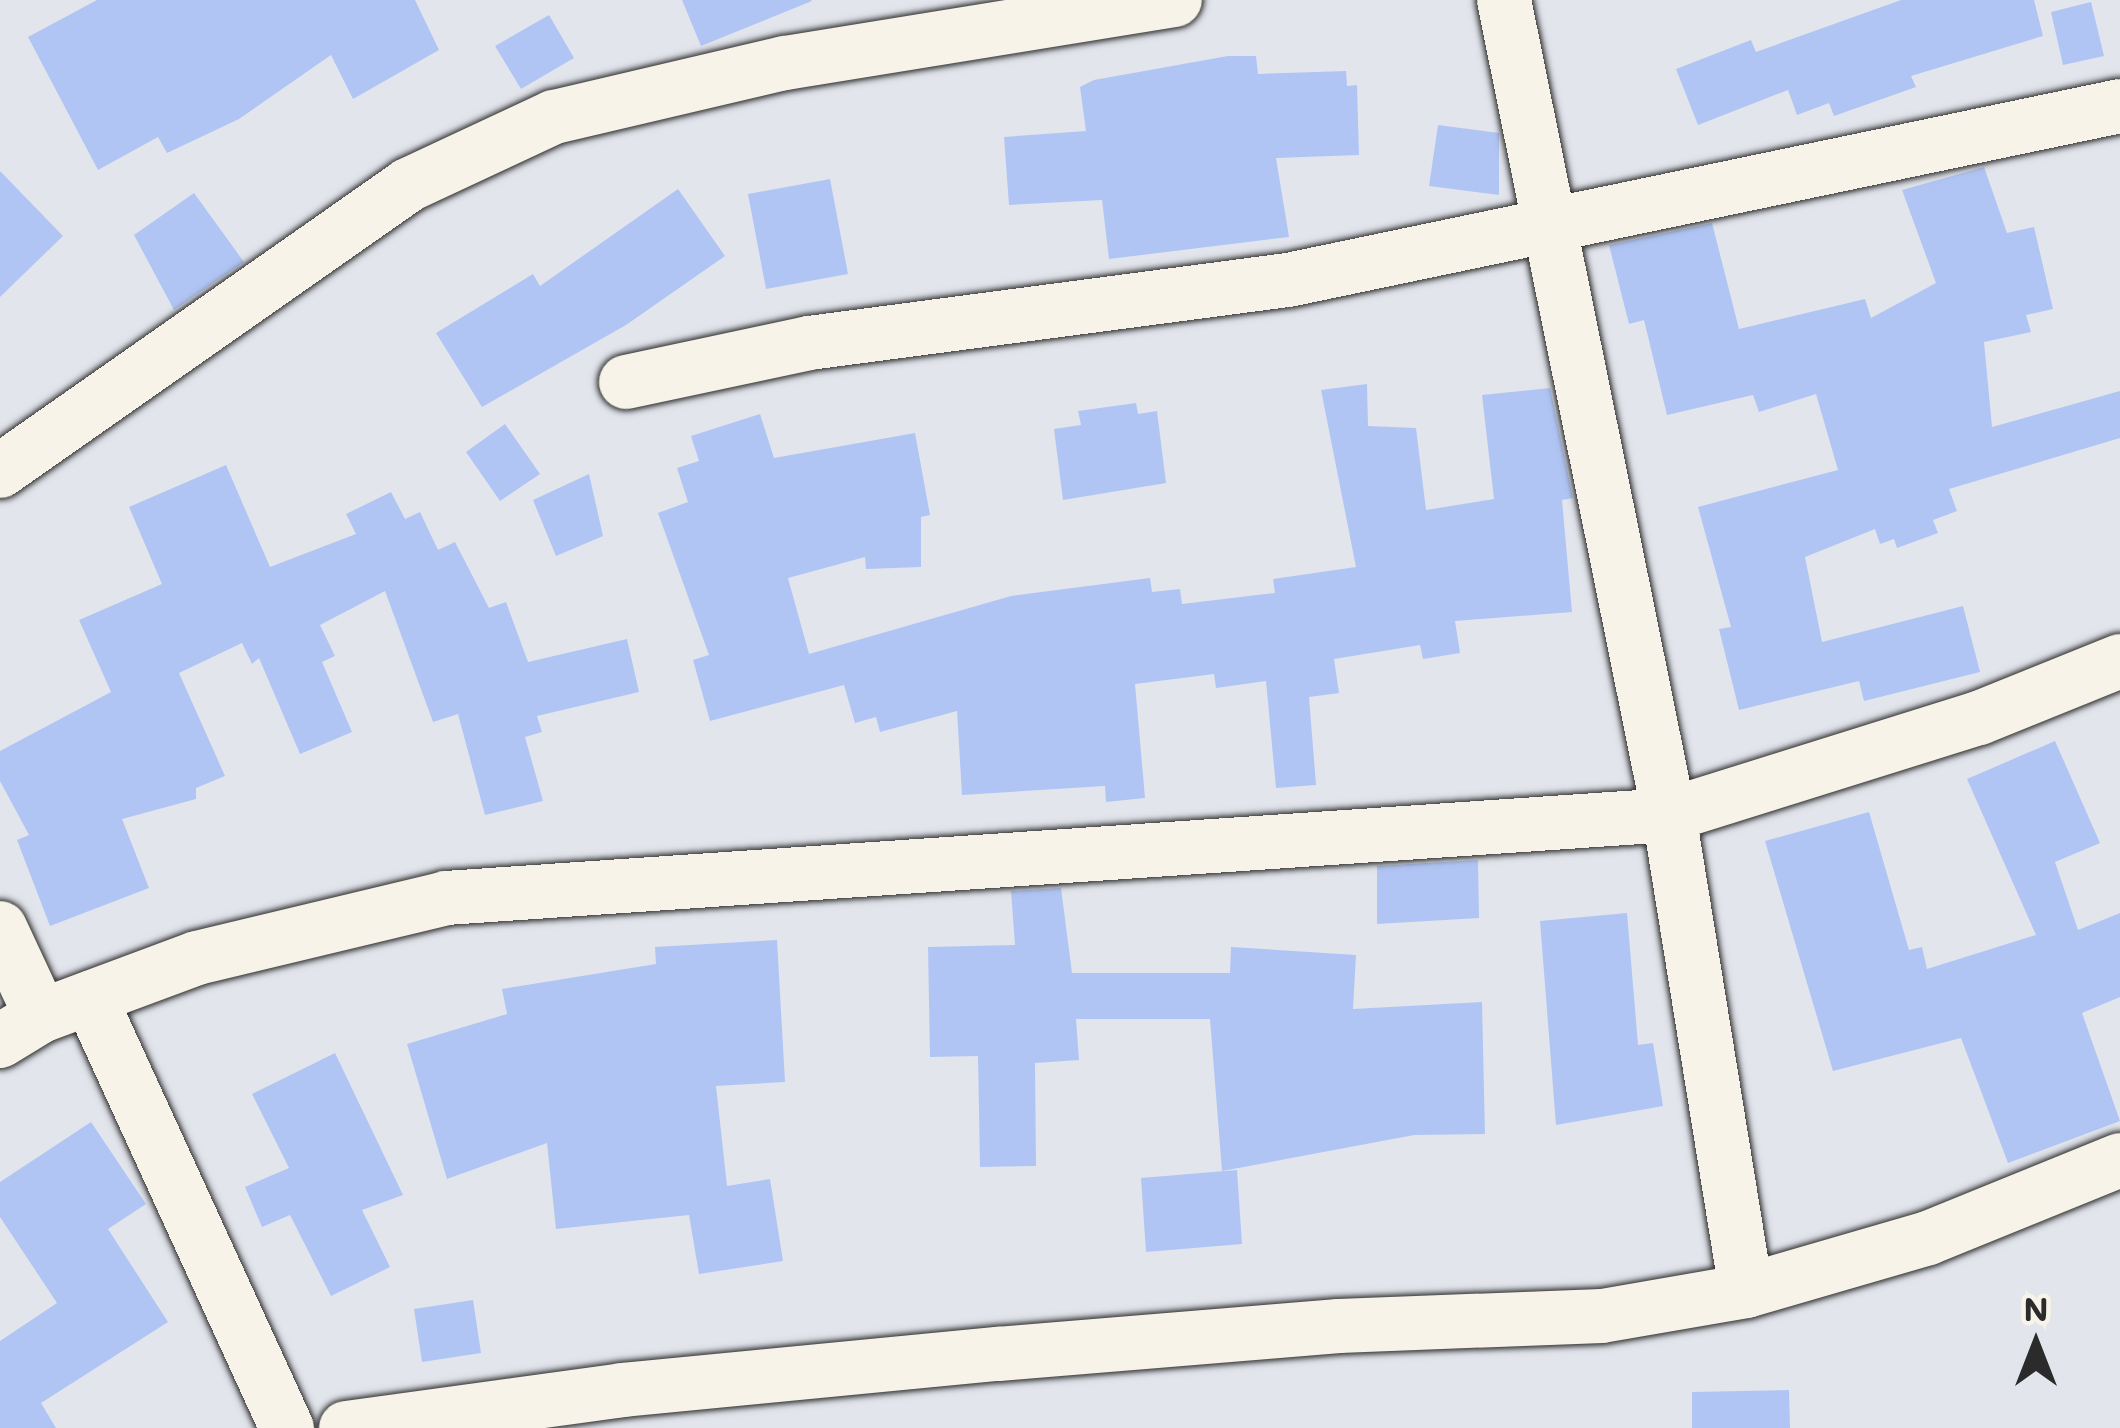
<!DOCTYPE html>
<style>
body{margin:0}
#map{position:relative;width:2120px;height:1428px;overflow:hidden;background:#e2e5ec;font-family:Mali,sans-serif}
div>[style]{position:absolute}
.building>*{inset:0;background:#b1c5f4}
.roads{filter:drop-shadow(0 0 3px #2b2b2b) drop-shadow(0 0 3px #2b2b2b)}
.minor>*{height:54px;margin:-27px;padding:0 27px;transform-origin:27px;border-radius:27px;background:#f7f3e8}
span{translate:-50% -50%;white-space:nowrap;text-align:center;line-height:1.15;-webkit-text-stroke:9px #f7f3e8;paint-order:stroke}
.north{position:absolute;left:1976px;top:1284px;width:120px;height:120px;-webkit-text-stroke:9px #f7f3e8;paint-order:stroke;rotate:0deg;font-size:33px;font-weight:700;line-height:48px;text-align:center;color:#2b2b2b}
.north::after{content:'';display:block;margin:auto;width:42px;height:54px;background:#2b2b2b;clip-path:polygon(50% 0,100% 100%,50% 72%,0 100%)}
</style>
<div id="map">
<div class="building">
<div style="clip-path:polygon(97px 0,415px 0,439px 50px,353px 99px,331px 55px,239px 119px,167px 153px,158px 137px,98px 170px,28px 37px)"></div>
<div style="clip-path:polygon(682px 0,811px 0,812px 1px,701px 46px)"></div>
<div style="clip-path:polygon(1901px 0,2034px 0,2043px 36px,1911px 76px,1916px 87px,1834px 116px,1829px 103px,1797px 115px,1788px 90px,1698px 125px,1676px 69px,1751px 40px,1756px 52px)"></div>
<div style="clip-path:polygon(2091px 2px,2104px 56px,2063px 65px,2051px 12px)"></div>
<div style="clip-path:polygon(549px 15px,574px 58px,521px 89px,495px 46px)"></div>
<div style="clip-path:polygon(1228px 56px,1256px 56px,1258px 74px,1346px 71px,1347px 86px,1357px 85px,1359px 155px,1276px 158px,1289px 237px,1109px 259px,1102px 200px,1009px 205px,1004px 137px,1086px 131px,1080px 87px,1094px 80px)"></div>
<div style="clip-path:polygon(1438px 125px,1499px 133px,1499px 195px,1429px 186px)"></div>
<div style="clip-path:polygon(1984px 167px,2007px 233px,2034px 227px,2053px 309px,2026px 315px,2031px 332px,1984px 342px,1992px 427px,2120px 391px,2120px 438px,1949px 489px,1957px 511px,1933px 520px,1938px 533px,1897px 548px,1894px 539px,1880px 544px,1875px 529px,1805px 557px,1822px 642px,1963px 606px,1980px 672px,1864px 701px,1859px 681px,1739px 710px,1719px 629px,1731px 627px,1698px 507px,1838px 470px,1816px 394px,1759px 412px,1753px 395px,1667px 415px,1644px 320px,1629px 324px,1609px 245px,1712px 223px,1739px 329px,1865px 299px,1871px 318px,1936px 283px,1902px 190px)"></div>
<div style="clip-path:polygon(0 171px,63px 236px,0 297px)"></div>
<div style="clip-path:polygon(830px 179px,848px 274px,766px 289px,748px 194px)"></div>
<div style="clip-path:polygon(678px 189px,725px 256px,626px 325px,482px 407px,436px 333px,533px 274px,540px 286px)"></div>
<div style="clip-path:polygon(194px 193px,244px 262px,174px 310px,134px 235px)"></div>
<div style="clip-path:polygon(1367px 384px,1368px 426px,1416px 428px,1426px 510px,1494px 499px,1482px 395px,1550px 388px,1573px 498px,1562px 500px,1572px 612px,1455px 621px,1460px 653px,1423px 659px,1420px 645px,1334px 659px,1339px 693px,1309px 697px,1316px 785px,1276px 788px,1266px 681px,1216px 688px,1214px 674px,1135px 684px,1145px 798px,1106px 802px,1105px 786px,962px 795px,957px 711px,880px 732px,876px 717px,855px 723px,844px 685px,710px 721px,693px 660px,709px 655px,658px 513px,688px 502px,677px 468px,699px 461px,691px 436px,760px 414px,774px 458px,915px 433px,930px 515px,921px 517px,921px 567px,866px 569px,865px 557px,788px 578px,809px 654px,1011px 596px,1150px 578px,1152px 592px,1180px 589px,1182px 604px,1275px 593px,1273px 579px,1356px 567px,1321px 390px)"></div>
<div style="clip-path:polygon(1136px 403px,1138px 414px,1157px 411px,1166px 483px,1063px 500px,1054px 429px,1081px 425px,1078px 411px)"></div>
<div style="clip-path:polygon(505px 424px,540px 474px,500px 501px,466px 452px)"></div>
<div style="clip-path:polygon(226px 465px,270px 567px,356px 534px,346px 514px,391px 492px,405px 519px,420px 512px,438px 550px,455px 542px,489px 608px,506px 602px,528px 662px,627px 639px,639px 692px,537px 716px,542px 732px,525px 737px,543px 801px,485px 815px,458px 714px,433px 722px,385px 591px,320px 625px,335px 656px,322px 662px,352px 732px,300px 754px,259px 658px,252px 664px,242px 643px,179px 673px,225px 776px,196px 788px,196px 799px,122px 819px,149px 888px,50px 926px,17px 840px,29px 835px,0 781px,0 751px,111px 692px,79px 620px,162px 584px,129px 507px)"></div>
<div style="clip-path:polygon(589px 474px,603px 536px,556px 556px,533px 500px)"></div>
<div style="clip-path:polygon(2055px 741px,2100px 843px,2055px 862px,2078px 930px,2120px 913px,2120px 997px,2082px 1013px,2120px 1121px,2008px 1163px,1961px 1038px,1833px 1071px,1765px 841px,1869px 812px,1909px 950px,1922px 947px,1927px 969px,2036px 935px,1967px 779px)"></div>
<div style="clip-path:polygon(1478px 860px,1479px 918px,1377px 924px,1377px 866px)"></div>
<div style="clip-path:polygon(1061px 888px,1072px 973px,1230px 973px,1231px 947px,1356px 955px,1353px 1009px,1482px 1002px,1485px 1134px,1414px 1135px,1222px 1171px,1210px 1019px,1076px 1019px,1079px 1060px,1035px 1063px,1036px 1166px,980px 1167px,978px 1056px,930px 1057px,928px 947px,1015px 945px,1011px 891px)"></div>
<div style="clip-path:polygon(1627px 913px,1638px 1045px,1653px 1043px,1663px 1106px,1556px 1125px,1540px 921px)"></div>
<div style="clip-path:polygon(777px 940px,785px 1082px,716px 1086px,727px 1186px,770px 1179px,783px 1261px,699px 1274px,689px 1215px,556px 1229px,547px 1143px,447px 1179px,407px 1044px,507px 1014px,502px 989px,656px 964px,655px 947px)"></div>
<div style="clip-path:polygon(335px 1053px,403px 1195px,362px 1210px,390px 1267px,331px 1296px,290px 1215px,262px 1227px,245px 1187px,289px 1168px,252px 1094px)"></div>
<div style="clip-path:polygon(91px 1122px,146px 1204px,108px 1229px,168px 1322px,41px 1403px,56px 1428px,0 1428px,0 1341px,57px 1303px,0 1217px,0 1182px)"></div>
<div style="clip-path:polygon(1237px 1170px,1242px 1244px,1146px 1252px,1141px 1178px)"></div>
<div style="clip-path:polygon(473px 1300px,481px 1353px,422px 1362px,414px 1309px)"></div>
<div style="clip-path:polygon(1789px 1390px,1790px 1428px,1692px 1428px,1692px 1392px)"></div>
</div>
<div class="roads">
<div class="minor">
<div style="left:1504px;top:0;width:832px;rotate:78.55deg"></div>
<div style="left:1669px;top:815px;width:482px;rotate:80.8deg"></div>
<div style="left:626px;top:382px;width:187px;rotate:-12deg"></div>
<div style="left:809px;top:343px;width:483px;rotate:-7.5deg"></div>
<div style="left:1288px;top:280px;width:850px;rotate:-11.81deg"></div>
<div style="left:0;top:471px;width:498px;rotate:-35deg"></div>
<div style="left:408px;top:185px;width:161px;rotate:-25deg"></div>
<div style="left:554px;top:117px;width:237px;rotate:-13.2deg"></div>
<div style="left:785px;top:63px;width:395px;rotate:-9.2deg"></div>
<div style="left:0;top:928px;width:97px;rotate:65deg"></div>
<div style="left:90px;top:998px;width:473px;rotate:65.4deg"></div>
<div style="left:0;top:1041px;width:48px;rotate:-31.4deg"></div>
<div style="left:41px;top:1016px;width:166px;rotate:-20.4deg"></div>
<div style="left:197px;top:958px;width:256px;rotate:-13.5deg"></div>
<div style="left:446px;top:898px;width:1226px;rotate:-3.88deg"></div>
<div style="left:1669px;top:815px;width:325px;rotate:-17.4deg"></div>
<div style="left:1979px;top:718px;width:152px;rotate:-22deg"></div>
<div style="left:346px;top:1428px;width:279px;rotate:-7.8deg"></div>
<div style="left:622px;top:1390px;width:378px;rotate:-5.5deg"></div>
<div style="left:998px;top:1354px;width:342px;rotate:-4.7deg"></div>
<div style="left:1339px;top:1326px;width:263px;rotate:-2.2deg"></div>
<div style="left:1602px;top:1316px;width:146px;rotate:-9.8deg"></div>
<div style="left:1746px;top:1291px;width:190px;rotate:-16.2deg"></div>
<div style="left:1928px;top:1238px;width:207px;rotate:-22.1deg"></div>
</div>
</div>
<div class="north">N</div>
</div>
